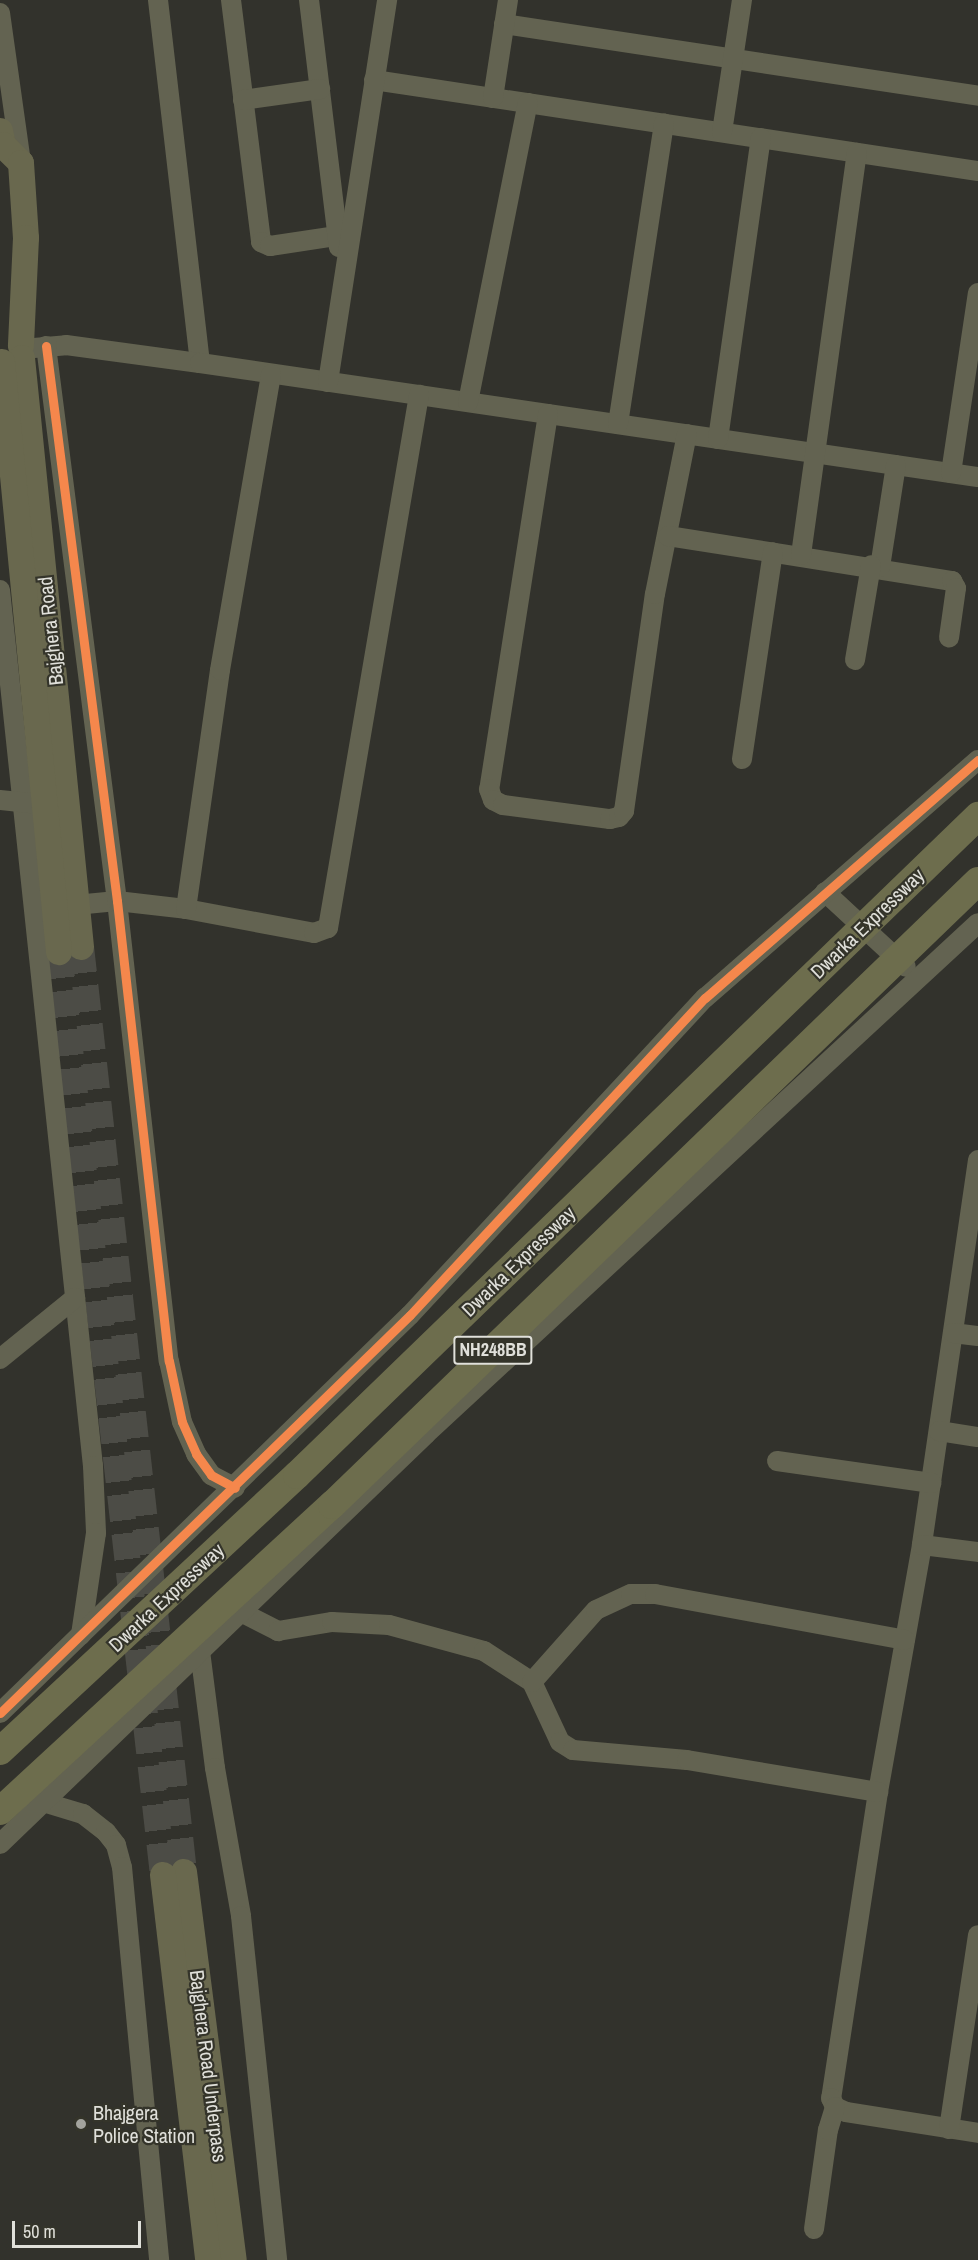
<!DOCTYPE html>
<style>
body{margin:0}
#map{position:relative;width:978px;height:2260px;overflow:hidden;background:#32322c;font-family:"Archivo Narrow",sans-serif}
div>[style]{position:absolute}
.major-tunnel>*{height:26px;margin-top:-13px;transform-origin:0;background:repeating-linear-gradient(90deg,#4c4c46 0 26px,transparent 0 39px)}
.minor>*{height:20px;margin:-10px;padding:0 10px;transform-origin:10px;border-radius:10px;background:#636351}
.major>*{height:26px;margin:-13px;padding:0 13px;transform-origin:13px;border-radius:13px;background:#69684e}
.highway-bridge>*{height:28px;margin:-14px;padding:0 14px;transform-origin:14px;border-radius:14px;background:#6d6d4d}
.cycleway>*{height:9px;margin:-4.5px;padding:0 4.5px;transform-origin:4.5px;border-radius:4.5px;background:#f5874c}
.dots>*{width:16px;height:16px;translate:-50% -50%;box-sizing:border-box;border:3px solid #34342a;border-radius:50%}
span{translate:-50% -50%;white-space:nowrap;text-align:center;line-height:1.15;-webkit-text-stroke:4.5px #34342a;paint-order:stroke}
.shield-label span{padding:2px 4px;background:#34342a;border:2px solid;border-radius:4px;-webkit-text-stroke-width:0}
.shield-label{font-size:18px;color:#e0e0da;font-weight:700}
.street-label{font-size:20px;color:#e0e0da}
.poi-label{font-size:20px;color:#e0e0da}
.left{translate:0 -50%;text-align:left}
.scale{position:absolute;left:12px;top:2221px;width:129px;height:27px;box-sizing:border-box;border:3px solid #e0e0da;border-top:0;padding-left:8px;font-size:18px;line-height:21px;white-space:nowrap;color:#e0e0da;-webkit-text-stroke:4px #34342a;paint-order:stroke}
</style>
<div id="map">
<div class="major-tunnel">
<div style="left:81px;top:947px;width:931px;rotate:83.65deg"></div>
<div style="left:59px;top:952px;width:929px;rotate:83.57deg"></div>
</div>
<div class="minor">
<div style="left:158px;top:0;width:365px;rotate:83.4deg"></div>
<div style="left:231px;top:0;width:244px;rotate:82.9deg"></div>
<div style="left:261px;top:242px;width:10px;rotate:24deg"></div>
<div style="left:270px;top:246px;width:66px;rotate:-8.7deg"></div>
<div style="left:309px;top:0;width:249px;rotate:83.1deg"></div>
<div style="left:0;top:13px;width:151px;rotate:82deg"></div>
<div style="left:504px;top:24px;width:479px;rotate:8.6deg"></div>
<div style="left:374px;top:80px;width:611px;rotate:8.57deg"></div>
<div style="left:493px;top:98px;width:99px;rotate:-81.3deg"></div>
<div style="left:243px;top:100px;width:78px;rotate:-8.1deg"></div>
<div style="left:722px;top:132px;width:134px;rotate:-81.4deg"></div>
<div style="left:46px;top:346px;width:560px;rotate:82.71deg"></div>
<div style="left:117px;top:901px;width:463px;rotate:83.6deg"></div>
<div style="left:169px;top:1361px;width:62px;rotate:78deg"></div>
<div style="left:182px;top:1422px;width:35px;rotate:66deg"></div>
<div style="left:196px;top:1454px;width:26px;rotate:54deg"></div>
<div style="left:211px;top:1475px;width:27px;rotate:28deg"></div>
<div style="left:34px;top:348px;width:32px;rotate:-5deg"></div>
<div style="left:66px;top:345px;width:135px;rotate:7.7deg"></div>
<div style="left:200px;top:363px;width:786px;rotate:8.34deg"></div>
<div style="left:328px;top:382px;width:387px;rotate:-81.2deg"></div>
<div style="left:468px;top:402px;width:305px;rotate:-78.7deg"></div>
<div style="left:548px;top:414px;width:380px;rotate:98.9deg"></div>
<div style="left:489px;top:789px;width:12px;rotate:70deg"></div>
<div style="left:493px;top:800px;width:11px;rotate:27deg"></div>
<div style="left:503px;top:805px;width:108px;rotate:7.5deg"></div>
<div style="left:610px;top:819px;width:9px;rotate:-13deg"></div>
<div style="left:619px;top:817px;width:8px;rotate:-50deg"></div>
<div style="left:624px;top:811px;width:219px;rotate:-81.9deg"></div>
<div style="left:655px;top:594px;width:163px;rotate:-78.7deg"></div>
<div style="left:618px;top:424px;width:304px;rotate:-81.3deg"></div>
<div style="left:718px;top:439px;width:304px;rotate:-81.9deg"></div>
<div style="left:951px;top:473px;width:182px;rotate:-81.5deg"></div>
<div style="left:668px;top:536px;width:288px;rotate:9deg"></div>
<div style="left:952px;top:581px;width:8px;rotate:60deg"></div>
<div style="left:956px;top:588px;width:50px;rotate:98deg"></div>
<div style="left:801px;top:555px;width:406px;rotate:-82.1deg"></div>
<div style="left:880px;top:567px;width:103px;rotate:-81.1deg"></div>
<div style="left:0;top:590px;width:881px;rotate:83.94deg"></div>
<div style="left:93px;top:1466px;width:67px;rotate:87.4deg"></div>
<div style="left:96px;top:1533px;width:103px;rotate:98.4deg"></div>
<div style="left:855px;top:660px;width:96px;rotate:-80.4deg"></div>
<div style="left:742px;top:759px;width:209px;rotate:-81.5deg"></div>
<div style="left:0;top:800px;width:36px;rotate:6deg"></div>
<div style="left:825px;top:892px;width:110px;rotate:42.8deg"></div>
<div style="left:65px;top:906px;width:52px;rotate:-5.5deg"></div>
<div style="left:117px;top:901px;width:69px;rotate:6.6deg"></div>
<div style="left:186px;top:909px;width:130px;rotate:10.6deg"></div>
<div style="left:314px;top:933px;width:15px;rotate:-20deg"></div>
<div style="left:328px;top:928px;width:541px;rotate:-80.31deg"></div>
<div style="left:186px;top:909px;width:241px;rotate:-81.9deg"></div>
<div style="left:220px;top:670px;width:300px;rotate:-80.2deg"></div>
<div style="left:978px;top:1160px;width:389px;rotate:98.3deg"></div>
<div style="left:922px;top:1545px;width:251px;rotate:100.1deg"></div>
<div style="left:878px;top:1792px;width:310px;rotate:98.7deg"></div>
<div style="left:831px;top:2098px;width:10px;rotate:66deg"></div>
<div style="left:835px;top:2107px;width:12px;rotate:24deg"></div>
<div style="left:846px;top:2112px;width:134px;rotate:9deg"></div>
<div style="left:953px;top:1333px;width:25px;rotate:7deg"></div>
<div style="left:0;top:1359px;width:97px;rotate:-39.1deg"></div>
<div style="left:939px;top:1431px;width:39px;rotate:9deg"></div>
<div style="left:777px;top:1461px;width:156px;rotate:8.1deg"></div>
<div style="left:922px;top:1545px;width:56px;rotate:7.1deg"></div>
<div style="left:241px;top:1612px;width:42px;rotate:27.2deg"></div>
<div style="left:278px;top:1631px;width:55px;rotate:-9.5deg"></div>
<div style="left:332px;top:1622px;width:57px;rotate:3deg"></div>
<div style="left:389px;top:1625px;width:98px;rotate:15.3deg"></div>
<div style="left:484px;top:1651px;width:57px;rotate:32.9deg"></div>
<div style="left:532px;top:1682px;width:66px;rotate:65deg"></div>
<div style="left:560px;top:1742px;width:15px;rotate:32deg"></div>
<div style="left:573px;top:1750px;width:114px;rotate:5deg"></div>
<div style="left:687px;top:1760px;width:194px;rotate:9.5deg"></div>
<div style="left:200px;top:1651px;width:118px;rotate:82.7deg"></div>
<div style="left:215px;top:1768px;width:150px;rotate:80deg"></div>
<div style="left:241px;top:1916px;width:346px;rotate:84deg"></div>
<div style="left:532px;top:1682px;width:96px;rotate:-48.4deg"></div>
<div style="left:596px;top:1610px;width:38px;rotate:-25deg"></div>
<div style="left:631px;top:1594px;width:24px"></div>
<div style="left:655px;top:1594px;width:254px;rotate:10.4deg"></div>
<div style="left:0;top:1713px;width:571px;rotate:-44.15deg"></div>
<div style="left:410px;top:1315px;width:433px;rotate:-47.1deg"></div>
<div style="left:705px;top:998px;width:362px;rotate:-41.1deg"></div>
<div style="left:43px;top:1802px;width:42px;rotate:16.7deg"></div>
<div style="left:83px;top:1814px;width:29px;rotate:38deg"></div>
<div style="left:106px;top:1832px;width:16px;rotate:52deg"></div>
<div style="left:116px;top:1845px;width:23px;rotate:75deg"></div>
<div style="left:122px;top:1867px;width:395px;rotate:84.6deg"></div>
<div style="left:0;top:1844px;width:591px;rotate:-43.9deg"></div>
<div style="left:426px;top:1434px;width:752px;rotate:-42.79deg"></div>
<div style="left:949px;top:2129px;width:196px;rotate:-81.5deg"></div>
<div style="left:814px;top:2229px;width:100px;rotate:-82deg"></div>
<div style="left:828px;top:2130px;width:24px;rotate:-73deg"></div>
</div>
<div class="major">
<div style="left:0;top:131px;width:14px;rotate:78deg"></div>
<div style="left:3px;top:145px;width:25px;rotate:45deg"></div>
<div style="left:21px;top:163px;width:75px;rotate:86.2deg"></div>
<div style="left:26px;top:238px;width:108px;rotate:92.7deg"></div>
<div style="left:22px;top:358px;width:592px;rotate:84.28deg"></div>
<div style="left:2px;top:362px;width:593px;rotate:84.48deg"></div>
<div style="left:184px;top:1872px;width:391px;rotate:82.7deg"></div>
<div style="left:163px;top:1875px;width:388px;rotate:83.3deg"></div>
</div>
<div class="highway-bridge">
<div style="left:0;top:1751px;width:405px;rotate:-42.9deg"></div>
<div style="left:297px;top:1475px;width:948px;rotate:-44.06deg"></div>
<div style="left:0;top:1811px;width:452px;rotate:-42.7deg"></div>
<div style="left:332px;top:1505px;width:898px;rotate:-44.01deg"></div>
</div>
<div class="cycleway">
<div style="left:46px;top:346px;width:560px;rotate:82.71deg"></div>
<div style="left:117px;top:901px;width:463px;rotate:83.6deg"></div>
<div style="left:169px;top:1361px;width:62px;rotate:78deg"></div>
<div style="left:182px;top:1422px;width:35px;rotate:66deg"></div>
<div style="left:196px;top:1454px;width:26px;rotate:54deg"></div>
<div style="left:211px;top:1475px;width:27px;rotate:28deg"></div>
<div style="left:0;top:1713px;width:571px;rotate:-44.15deg"></div>
<div style="left:410px;top:1315px;width:433px;rotate:-47.1deg"></div>
<div style="left:705px;top:998px;width:362px;rotate:-41.1deg"></div>
</div>
<div class="dots">
<div style="left:81px;top:2124px;background:#a3a39d"></div>
</div>
<div class="shield-label">
<span style="left:493px;top:1350px">NH248BB</span>
</div>
<div class="street-label">
<span style="left:50px;top:631px;rotate:-96deg">Bajghera Road</span>
<span style="left:867px;top:923px;rotate:-44deg">Dwarka Expressway</span>
<span style="left:518px;top:1261px;rotate:-44deg">Dwarka Expressway</span>
<span style="left:166px;top:1597px;rotate:-43deg">Dwarka Expressway</span>
<span style="left:209px;top:2066px;rotate:83deg">Bajghera Road Underpass</span>
</div>
<div class="poi-label">
<span class="left" style="left:93px;top:2124px">Bhajgera<br>Police Station</span>
</div>
<div class="scale">50 m</div>
</div>
